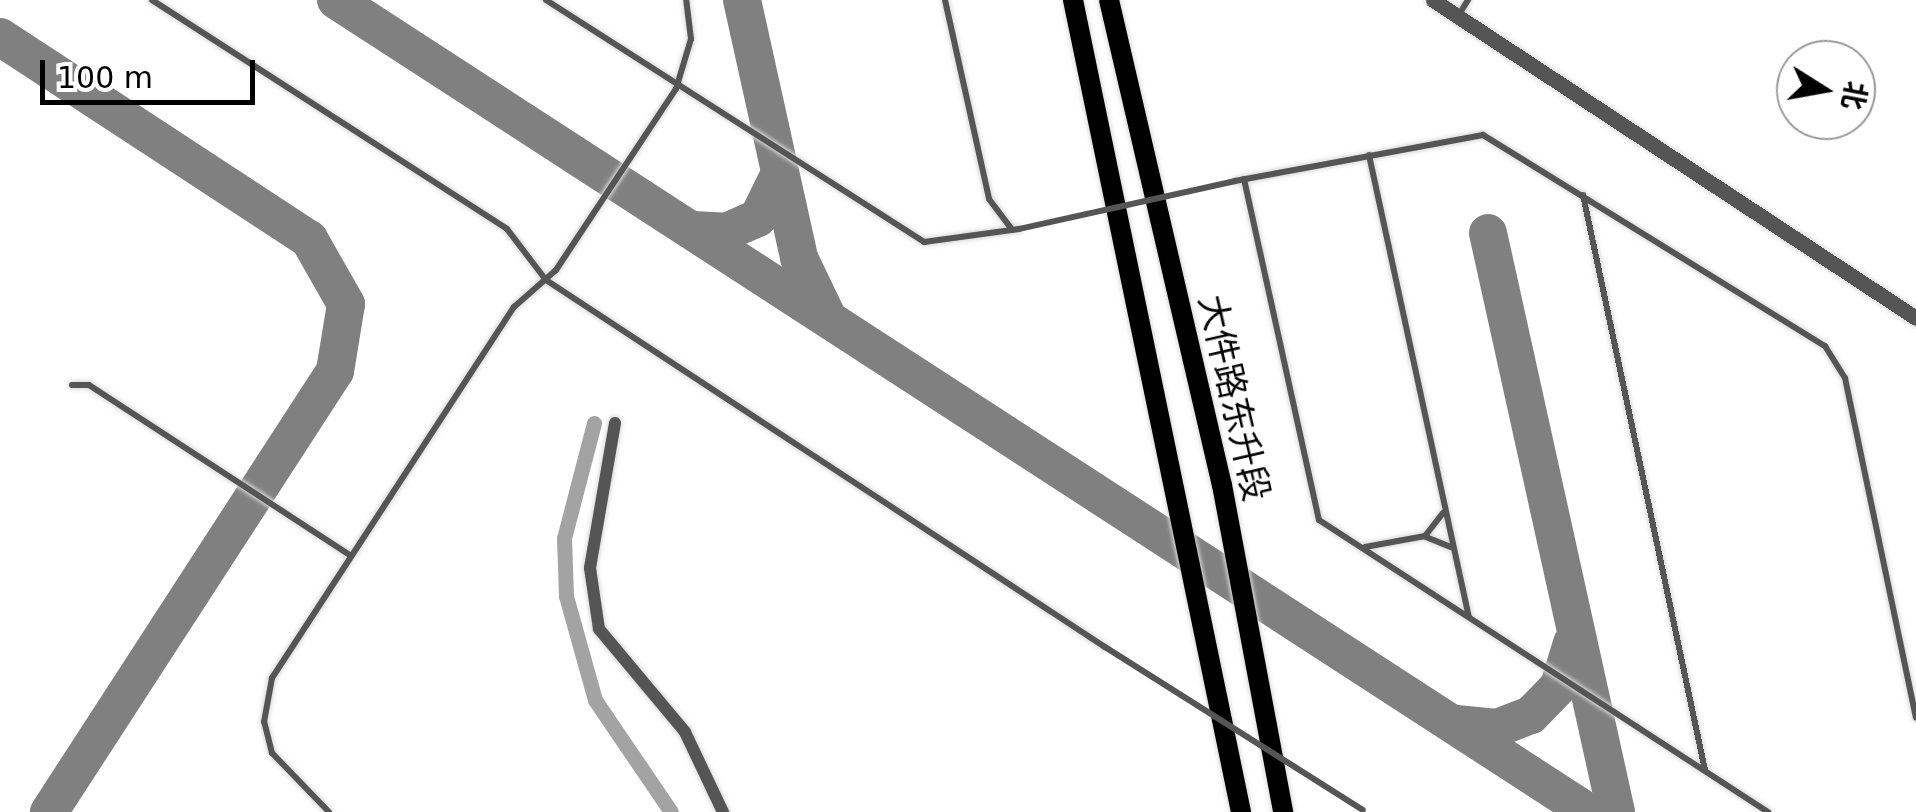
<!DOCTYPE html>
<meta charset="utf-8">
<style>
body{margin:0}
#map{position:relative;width:1916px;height:812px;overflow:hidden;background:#fff;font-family:"DejaVu Sans","Noto Sans SC",sans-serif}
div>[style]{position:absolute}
.canal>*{height:15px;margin:-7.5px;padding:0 7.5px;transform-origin:7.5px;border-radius:7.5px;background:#a3a3a3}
.taxiway>*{height:38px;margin:-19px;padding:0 19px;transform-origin:19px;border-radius:19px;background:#808080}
.roads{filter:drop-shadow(0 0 2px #dbdbdb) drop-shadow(0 0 2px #dbdbdb)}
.service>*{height:6px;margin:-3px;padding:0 3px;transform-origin:3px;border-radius:3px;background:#555}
.minor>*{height:12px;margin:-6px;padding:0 6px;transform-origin:6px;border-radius:6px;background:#555}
.tertiary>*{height:15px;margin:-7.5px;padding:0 7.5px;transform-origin:7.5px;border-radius:7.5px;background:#555}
.primary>*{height:20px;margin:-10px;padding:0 10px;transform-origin:10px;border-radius:10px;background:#000}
.service-bridge>*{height:6px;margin:-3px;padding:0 3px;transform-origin:3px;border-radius:3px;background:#555}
span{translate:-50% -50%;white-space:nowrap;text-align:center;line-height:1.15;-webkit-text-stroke:8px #fff;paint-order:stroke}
.street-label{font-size:35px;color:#000}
.north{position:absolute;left:1776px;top:40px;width:100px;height:100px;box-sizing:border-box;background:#fff;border:2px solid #999;border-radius:50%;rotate:101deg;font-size:28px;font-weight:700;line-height:40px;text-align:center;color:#000}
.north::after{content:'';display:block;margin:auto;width:35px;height:45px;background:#000;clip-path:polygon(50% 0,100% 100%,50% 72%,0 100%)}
.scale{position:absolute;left:40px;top:60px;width:215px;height:45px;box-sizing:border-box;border:5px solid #000;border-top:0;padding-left:12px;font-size:30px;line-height:35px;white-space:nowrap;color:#000;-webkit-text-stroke:8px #fff;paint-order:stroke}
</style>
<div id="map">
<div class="canal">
<div style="left:594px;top:423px;width:119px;rotate:104.6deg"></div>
<div style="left:564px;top:538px;width:58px;rotate:88deg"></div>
<div style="left:566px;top:596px;width:108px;rotate:74.4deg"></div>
<div style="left:595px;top:700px;width:135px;rotate:55.8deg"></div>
</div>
<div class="taxiway">
<div style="left:336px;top:0;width:1492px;rotate:32.97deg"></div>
<div style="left:742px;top:0;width:264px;rotate:77.5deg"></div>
<div style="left:799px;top:258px;width:62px;rotate:64.3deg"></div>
<div style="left:0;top:37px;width:369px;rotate:33.2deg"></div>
<div style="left:309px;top:239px;width:75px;rotate:60.4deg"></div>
<div style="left:346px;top:304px;width:68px;rotate:99.3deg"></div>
<div style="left:335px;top:371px;width:526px;rotate:122.96deg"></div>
<div style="left:693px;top:230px;width:33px;rotate:3deg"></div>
<div style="left:726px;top:232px;width:35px;rotate:-24deg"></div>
<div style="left:758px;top:218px;width:50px;rotate:-63.9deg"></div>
<div style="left:1488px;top:233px;width:593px;rotate:77.53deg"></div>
<div style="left:1456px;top:724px;width:41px;rotate:5.6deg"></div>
<div style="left:1497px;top:728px;width:36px;rotate:-21deg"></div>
<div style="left:1531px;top:715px;width:40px;rotate:-46deg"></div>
<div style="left:1559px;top:686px;width:45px;rotate:-73.2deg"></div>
</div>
<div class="roads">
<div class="service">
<div style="left:152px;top:0;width:422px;rotate:32.8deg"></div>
<div style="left:507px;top:229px;width:64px;rotate:52.6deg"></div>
<div style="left:546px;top:280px;width:669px;rotate:33.29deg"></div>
<div style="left:546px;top:0;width:449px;rotate:32.6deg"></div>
<div style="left:924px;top:242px;width:96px;rotate:-7.8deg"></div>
<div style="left:945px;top:0;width:204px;rotate:77.5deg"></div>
<div style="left:989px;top:199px;width:38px;rotate:53deg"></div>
<div style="left:1458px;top:16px;width:19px;rotate:-58deg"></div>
<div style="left:1369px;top:155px;width:472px;rotate:77.8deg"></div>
<div style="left:1244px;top:179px;width:349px;rotate:77.6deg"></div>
<div style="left:1319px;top:520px;width:536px;rotate:33.04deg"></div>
<div style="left:1235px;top:181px;width:252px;rotate:-10.5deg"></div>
<div style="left:1483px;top:135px;width:402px;rotate:31.7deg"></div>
<div style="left:1825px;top:346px;width:38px;rotate:58deg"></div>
<div style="left:1845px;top:378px;width:347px;rotate:78.2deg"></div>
<div style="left:1583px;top:195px;width:588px;rotate:78.02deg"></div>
<div style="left:72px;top:385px;width:17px"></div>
<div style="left:89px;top:385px;width:313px;rotate:33.1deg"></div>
<div style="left:1426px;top:537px;width:27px;rotate:22deg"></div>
<div style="left:1365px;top:547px;width:61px;rotate:-10.4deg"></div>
<div style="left:1425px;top:536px;width:29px;rotate:-52deg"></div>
<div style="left:329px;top:812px;width:82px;rotate:-134deg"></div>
<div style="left:272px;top:753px;width:32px;rotate:-104deg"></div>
<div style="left:264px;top:722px;width:45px;rotate:-79.7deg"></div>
<div style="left:272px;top:678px;width:443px;rotate:-56.9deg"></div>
<div style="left:514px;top:307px;width:56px;rotate:-41.4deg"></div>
<div style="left:556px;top:270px;width:217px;rotate:-56.5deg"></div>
<div style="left:676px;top:89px;width:52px;rotate:-73.3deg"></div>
<div style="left:691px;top:39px;width:39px;rotate:-97deg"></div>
</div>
<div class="minor">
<div style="left:615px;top:423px;width:147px;rotate:99.8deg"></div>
<div style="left:590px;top:568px;width:62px;rotate:81.6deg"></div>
<div style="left:599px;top:629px;width:134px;rotate:50.1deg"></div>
<div style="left:685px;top:732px;width:89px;rotate:64.6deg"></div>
</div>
<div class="tertiary">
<div style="left:1433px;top:0;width:578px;rotate:33.36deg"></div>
</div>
<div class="primary">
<div style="left:1073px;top:0;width:829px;rotate:78.31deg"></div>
<div style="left:1109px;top:0;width:498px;rotate:76.9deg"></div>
<div style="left:1222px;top:485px;width:333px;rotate:79.4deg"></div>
</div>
</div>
<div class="service-bridge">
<div style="left:1019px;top:229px;width:221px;rotate:-12.5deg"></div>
<div style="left:1105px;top:647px;width:305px;rotate:32.3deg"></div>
</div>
<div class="street-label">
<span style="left:1234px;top:398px;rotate:77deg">大件路东升段</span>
</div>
<div class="north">北</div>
<div class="scale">100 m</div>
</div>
